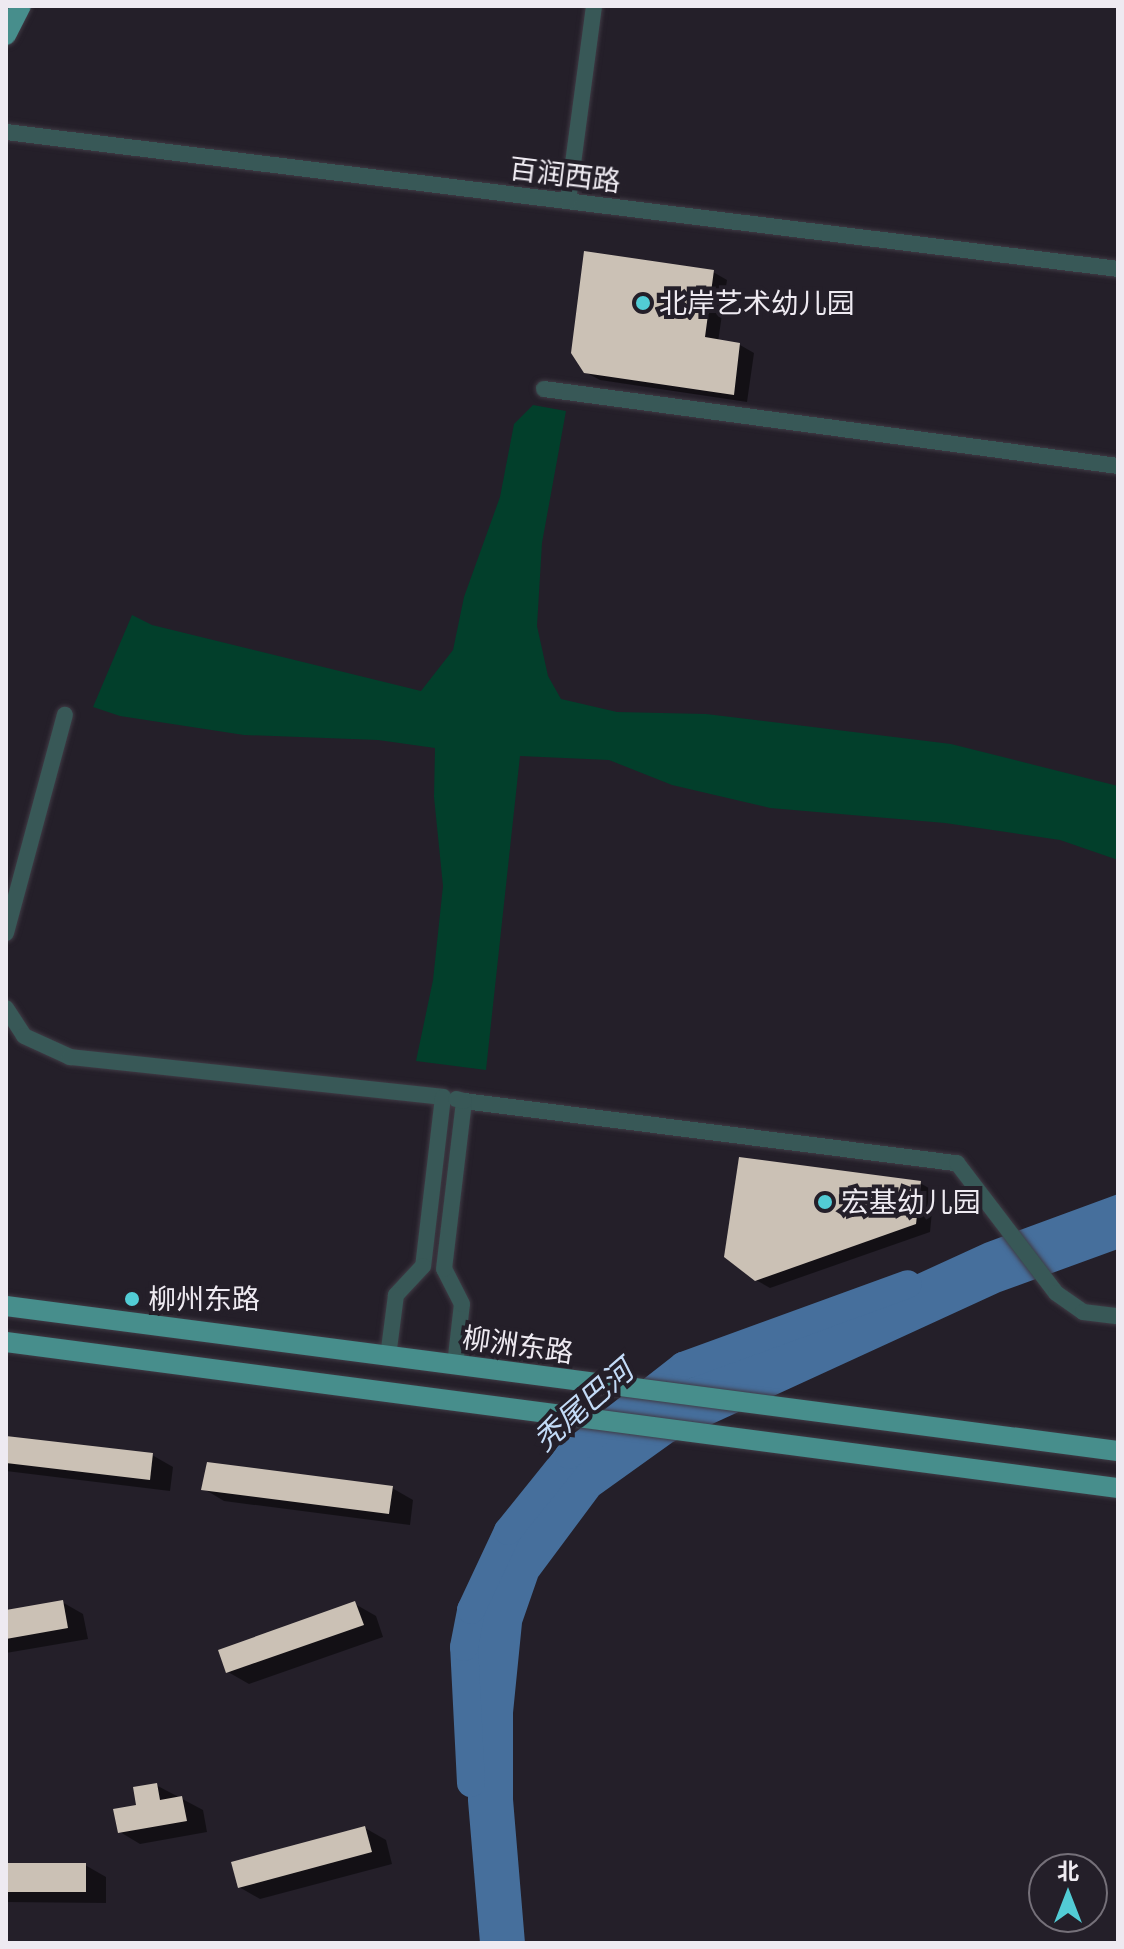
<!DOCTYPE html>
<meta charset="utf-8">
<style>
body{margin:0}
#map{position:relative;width:1124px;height:1949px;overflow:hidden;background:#241f29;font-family:Quicksand,"Noto Sans SC",sans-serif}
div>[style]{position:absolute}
.green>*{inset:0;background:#023f2b}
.water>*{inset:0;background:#466f9c}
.shadow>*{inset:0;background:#0007}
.river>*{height:28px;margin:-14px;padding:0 14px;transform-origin:14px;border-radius:14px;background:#466f9c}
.building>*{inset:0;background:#cbc1b5}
.roads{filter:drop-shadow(0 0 2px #403b45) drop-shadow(0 0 2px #403b45)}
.minor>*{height:16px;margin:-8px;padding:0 8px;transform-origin:8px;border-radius:8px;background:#385857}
.major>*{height:20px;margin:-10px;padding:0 10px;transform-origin:10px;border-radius:10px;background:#478e8c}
.dots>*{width:22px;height:22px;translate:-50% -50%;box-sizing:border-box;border:4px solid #241f29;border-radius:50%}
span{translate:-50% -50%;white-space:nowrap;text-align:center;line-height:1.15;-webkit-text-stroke:8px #241f29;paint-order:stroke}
.street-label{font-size:28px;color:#eeeaf1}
.poi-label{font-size:28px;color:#eeeaf1}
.left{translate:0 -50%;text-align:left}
.water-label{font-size:30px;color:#c3dbf7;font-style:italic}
.frame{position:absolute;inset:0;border:8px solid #eeeaf1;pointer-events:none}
.north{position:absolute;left:1028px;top:1853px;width:80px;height:80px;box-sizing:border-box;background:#241f29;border:2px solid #757079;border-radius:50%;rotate:0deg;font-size:22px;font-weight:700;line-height:32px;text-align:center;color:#eeeaf1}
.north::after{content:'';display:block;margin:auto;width:28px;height:36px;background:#52ccd5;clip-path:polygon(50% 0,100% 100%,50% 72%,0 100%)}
</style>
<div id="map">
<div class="green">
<div style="clip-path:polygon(533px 405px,566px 411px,542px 543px,537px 626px,548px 676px,561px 699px,617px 712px,706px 714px,951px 744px,1118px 786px,1118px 860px,1060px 840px,945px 823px,770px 808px,672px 785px,609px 760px,520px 756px,486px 1070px,416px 1061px,433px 980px,443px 886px,434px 797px,435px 748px,378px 740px,244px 735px,120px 716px,93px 707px,132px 615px,152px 625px,421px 691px,453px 650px,464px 597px,500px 497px,514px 424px)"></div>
</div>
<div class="water">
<div style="clip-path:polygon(1118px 1194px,1118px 1249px,1000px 1292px,673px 1442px,599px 1495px,538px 1577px,522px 1623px,513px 1713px,513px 1799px,525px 1943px,480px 1943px,468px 1801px,468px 1709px,478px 1610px,499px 1550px,570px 1454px,653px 1395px,985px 1243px)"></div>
</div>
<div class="shadow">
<div style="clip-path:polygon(713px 272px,727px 280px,718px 342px,740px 345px,754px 353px,747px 402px,600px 380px,585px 372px)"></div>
<div style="clip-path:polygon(920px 1183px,934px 1191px,930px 1232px,770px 1288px,756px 1280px)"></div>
<div style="clip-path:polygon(6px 1438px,152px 1455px,173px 1467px,170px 1491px,6px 1471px)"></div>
<div style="clip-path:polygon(392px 1488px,413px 1500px,410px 1525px,224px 1501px,204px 1489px)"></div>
<div style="clip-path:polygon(62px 1602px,83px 1614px,88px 1639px,6px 1653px,6px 1612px)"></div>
<div style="clip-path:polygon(355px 1604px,376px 1616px,383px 1637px,249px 1684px,228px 1672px)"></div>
<div style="clip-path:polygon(156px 1785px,203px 1810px,207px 1832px,140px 1844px,120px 1832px)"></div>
<div style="clip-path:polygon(365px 1828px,386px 1840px,392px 1864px,260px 1899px,239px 1887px)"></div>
<div style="clip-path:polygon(6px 1865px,85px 1865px,106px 1877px,106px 1903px,6px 1902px)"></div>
</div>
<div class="river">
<div style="left:471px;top:1783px;width:136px;rotate:-92.9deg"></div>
<div style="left:464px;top:1647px;width:38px;rotate:-79deg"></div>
<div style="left:471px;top:1610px;width:87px;rotate:-64.9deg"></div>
<div style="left:508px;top:1531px;width:97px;rotate:-51.2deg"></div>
<div style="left:569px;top:1455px;width:145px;rotate:-38deg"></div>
<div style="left:683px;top:1366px;width:239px;rotate:-20deg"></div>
</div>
<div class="building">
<div style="clip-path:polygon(584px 251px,714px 270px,705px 337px,740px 343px,734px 395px,584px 373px,571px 353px)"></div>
<div style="clip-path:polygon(739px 1157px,921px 1181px,916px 1224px,755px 1281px,724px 1257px)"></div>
<div style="clip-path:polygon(6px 1436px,153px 1453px,150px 1480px,6px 1463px)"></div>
<div style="clip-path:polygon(207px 1462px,393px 1486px,389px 1514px,201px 1490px)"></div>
<div style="clip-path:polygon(63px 1600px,68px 1628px,6px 1639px,6px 1610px)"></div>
<div style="clip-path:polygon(355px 1601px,364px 1625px,226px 1673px,218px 1650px)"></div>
<div style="clip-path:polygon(157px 1783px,160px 1800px,182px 1796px,187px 1821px,118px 1833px,113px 1809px,136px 1805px,133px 1787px)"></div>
<div style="clip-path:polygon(365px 1826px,372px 1852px,238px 1888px,231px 1862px)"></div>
<div style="clip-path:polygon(6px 1863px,86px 1863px,86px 1892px,6px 1892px)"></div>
</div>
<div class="roads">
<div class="minor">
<div style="left:6px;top:132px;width:1120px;rotate:7.02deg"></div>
<div style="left:568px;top:201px;width:197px;rotate:-82.4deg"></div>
<div style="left:544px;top:389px;width:579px;rotate:7.64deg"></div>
<div style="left:6px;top:933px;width:226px;rotate:-74.9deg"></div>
<div style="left:6px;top:1008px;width:33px;rotate:57deg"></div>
<div style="left:24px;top:1036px;width:51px;rotate:24.5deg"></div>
<div style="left:70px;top:1057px;width:375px;rotate:6.1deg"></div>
<div style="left:443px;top:1097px;width:170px;rotate:96.7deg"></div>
<div style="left:423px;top:1266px;width:40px;rotate:133deg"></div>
<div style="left:396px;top:1295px;width:63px;rotate:97.4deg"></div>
<div style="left:464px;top:1101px;width:497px;rotate:7.2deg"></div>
<div style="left:957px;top:1163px;width:163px;rotate:52.7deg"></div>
<div style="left:1056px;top:1293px;width:33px;rotate:35deg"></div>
<div style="left:1083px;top:1312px;width:35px;rotate:7deg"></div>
<div style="left:455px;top:1365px;width:61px;rotate:-83.5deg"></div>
<div style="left:462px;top:1304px;width:39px;rotate:-117deg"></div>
<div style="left:444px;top:1269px;width:169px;rotate:-83.2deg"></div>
<div style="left:464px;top:1101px;width:8px;rotate:-166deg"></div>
</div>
<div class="major">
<div style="left:6px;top:35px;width:33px;rotate:-63deg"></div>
<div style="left:6px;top:1306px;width:1121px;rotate:7.43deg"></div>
<div style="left:6px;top:1342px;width:1122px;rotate:7.48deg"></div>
</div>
</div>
<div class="dots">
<div style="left:643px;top:303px;background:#52ccd5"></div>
<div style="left:825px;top:1202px;background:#52ccd5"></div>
<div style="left:132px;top:1299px;background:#52ccd5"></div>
</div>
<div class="street-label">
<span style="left:565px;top:175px;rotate:7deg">百润西路</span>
<span style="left:518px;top:1345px;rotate:8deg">柳洲东路</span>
</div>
<div class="poi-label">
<span class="left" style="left:659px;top:303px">北岸艺术幼儿园</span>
<span class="left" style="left:841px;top:1202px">宏基幼儿园</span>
<span class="left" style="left:148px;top:1299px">柳州东路</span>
</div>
<div class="water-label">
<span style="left:583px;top:1405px;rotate:-41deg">秃尾巴河</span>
</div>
<div class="frame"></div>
<div class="north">北</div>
</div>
